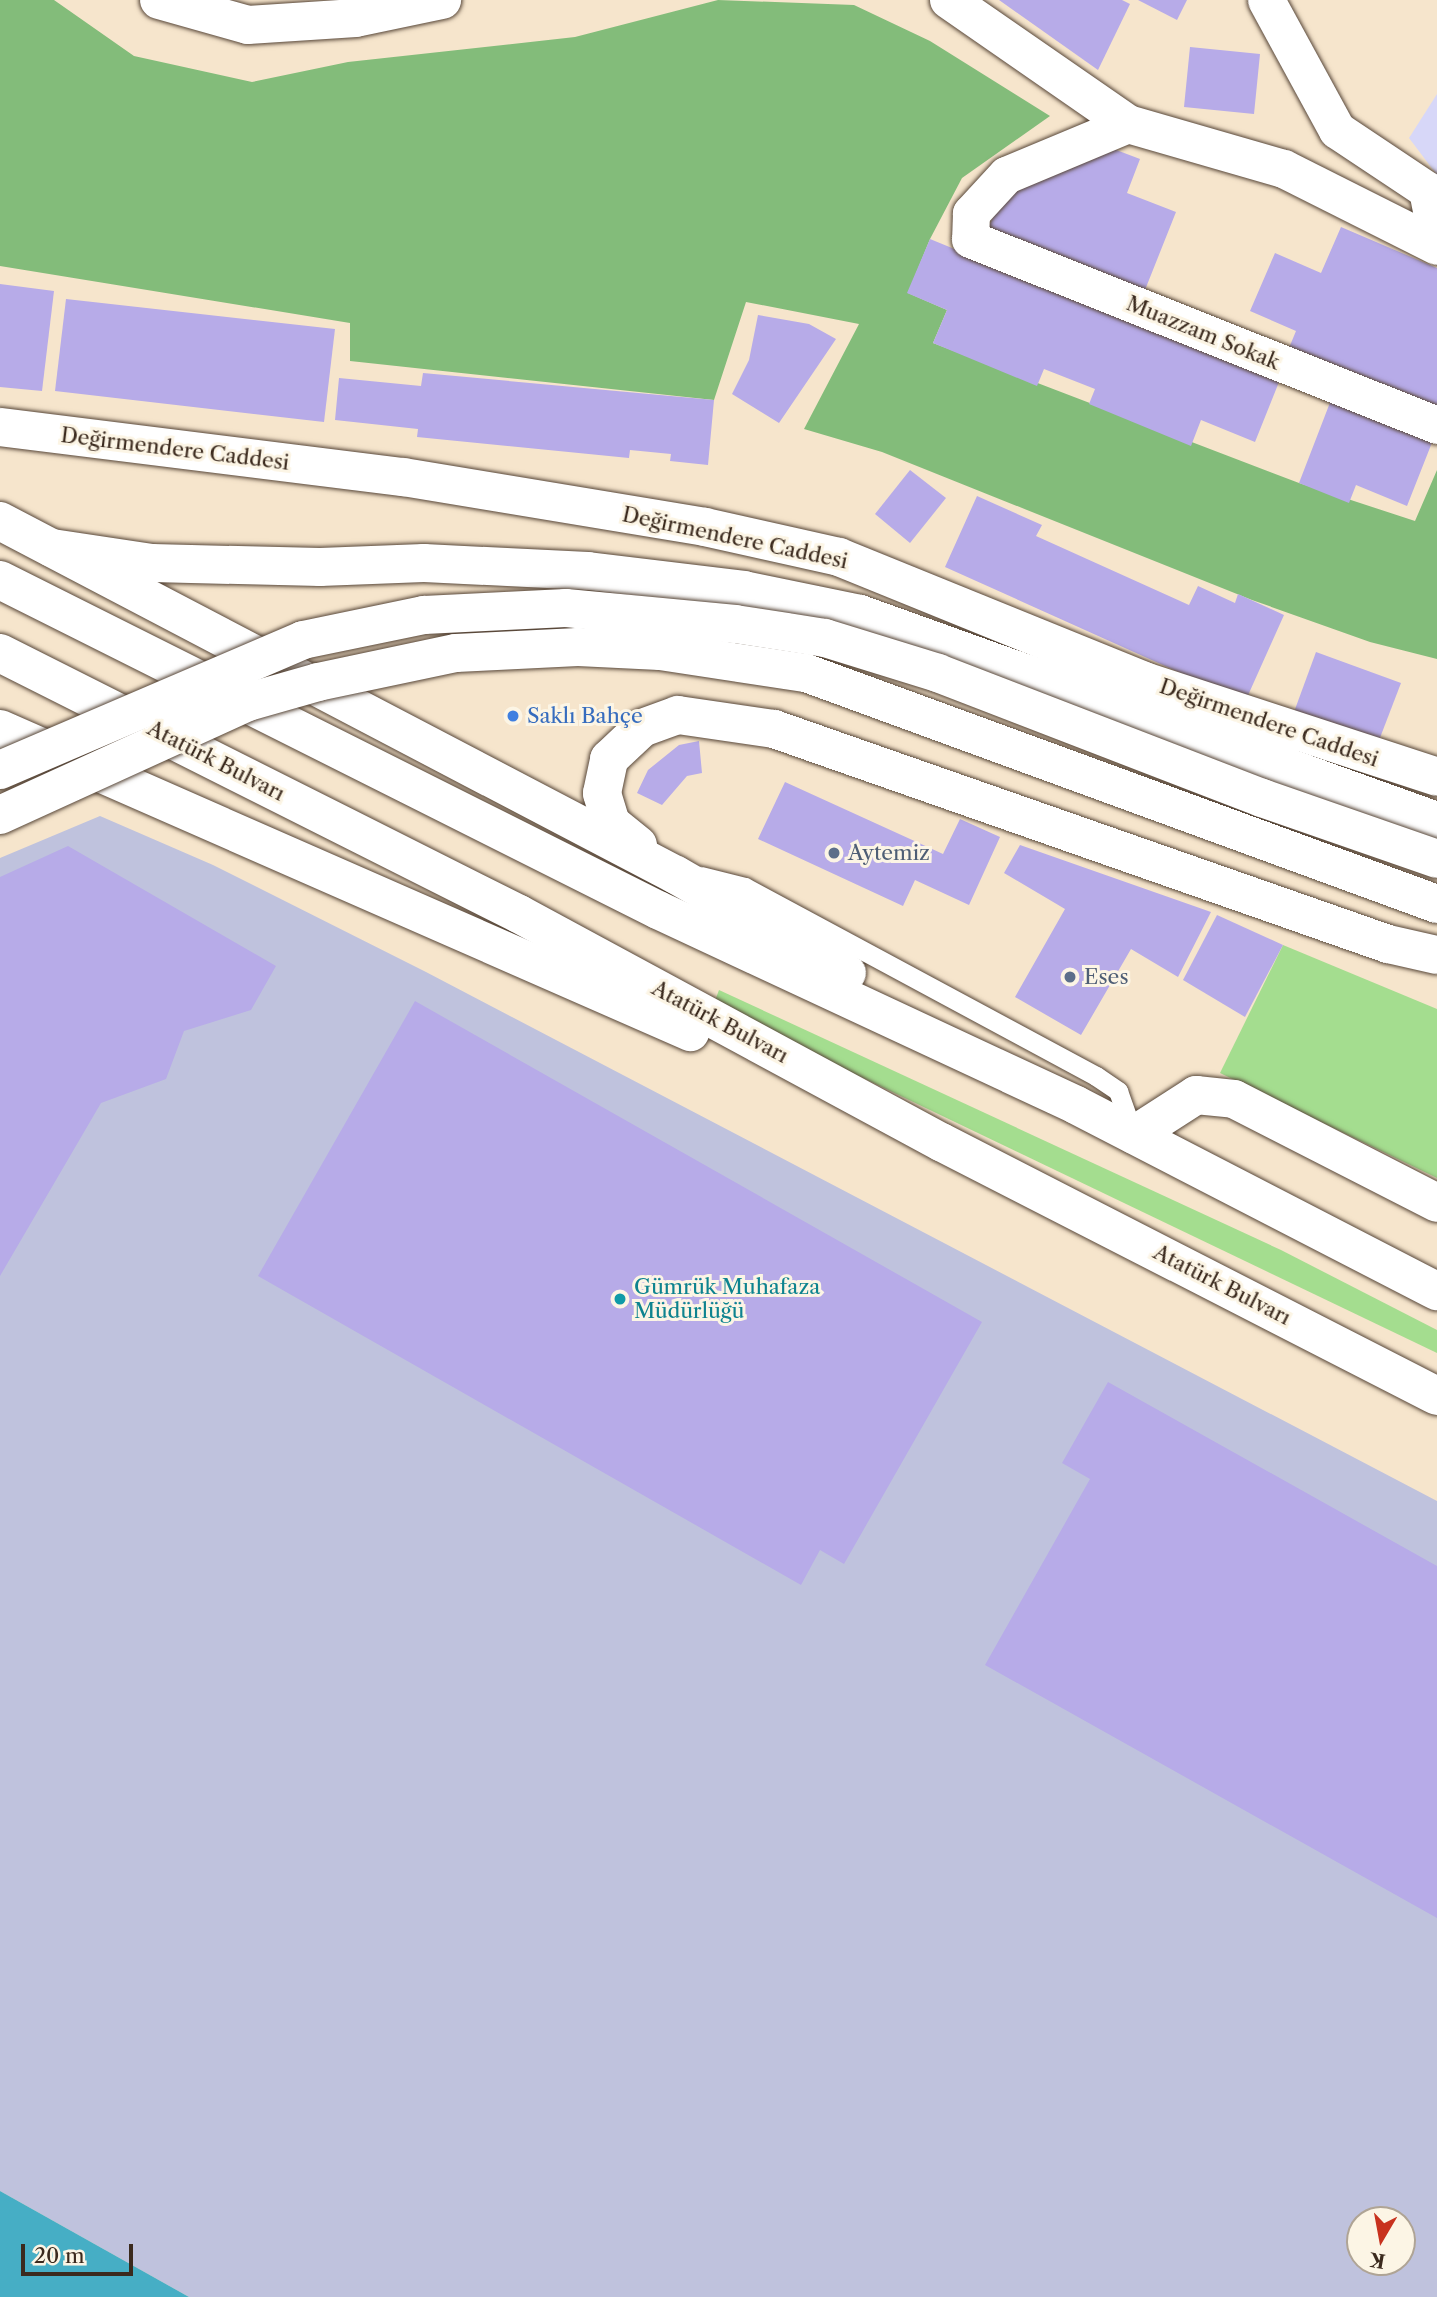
<!DOCTYPE html>
<meta charset="utf-8">
<style>
body{margin:0}
#map{position:relative;width:1437px;height:2297px;overflow:hidden;background:#f6e5cc;font-family:"Libre Caslon Text",serif}
div>[style]{position:absolute}
.built>*{inset:0;background:#d7d7f8}
.industrial>*{inset:0;background:#bfc2dd}
.green>*{inset:0;background:#a4dd8f}
.forest>*{inset:0;background:#83bc7a}
.water>*{inset:0;background:#46aec5}
.building>*{inset:0;background:#b7abe8}
.roads{filter:drop-shadow(0 0 2px #574638) drop-shadow(0 0 2px #574638)}
.lane>*{height:19px;margin:-9.5px;padding:0 9.5px;transform-origin:9.5px;border-radius:9.5px;background:#fff}
.street>*{height:37px;margin:-18.5px;padding:0 18.5px;transform-origin:18.5px;border-radius:18.5px;background:#fff}
.secondary>*{height:38px;margin:-19px;padding:0 19px;transform-origin:19px;border-radius:19px;background:#fff}
.primary>*{height:38px;margin:-19px;padding:0 19px;transform-origin:19px;border-radius:19px;background:#fff}
.highway>*{height:38px;margin:-19px;padding:0 19px;transform-origin:19px;border-radius:19px;background:#fff}
.bridges{filter:drop-shadow(0 0 2px #574638) drop-shadow(0 0 2px #574638)}
.highway-bridge>*{height:38px;margin:-19px;padding:0 19px;transform-origin:19px;border-radius:19px;background:#fff}
.dots>*{width:19px;height:19px;translate:-50% -50%;box-sizing:border-box;border:4px solid #fcf5e5;border-radius:50%}
span{translate:-50% -50%;white-space:nowrap;text-align:center;line-height:1.15;-webkit-text-stroke:6px #fcf5e5;paint-order:stroke}
.street-label{font-size:21px;color:#3b2a1e}
.shop-label{font-size:21px;color:#366cbe}
.left{translate:0 -50%;text-align:left}
.service-label{font-size:21px;color:#4e5e75}
.culture-label{font-size:21px;color:#0d838f}
.north{position:absolute;left:1346px;top:2206px;width:70px;height:70px;box-sizing:border-box;background:#fcf5e5;border:2px solid #afa495;border-radius:50%;rotate:190deg;font-size:19px;font-weight:700;line-height:28px;text-align:center;color:#3b2a1e}
.north::after{content:'';display:block;margin:auto;width:24px;height:32px;background:#c8321e;clip-path:polygon(50% 0,100% 100%,50% 72%,0 100%)}
.scale{position:absolute;left:21px;top:2244px;width:112px;height:32px;box-sizing:border-box;border:4px solid #3b2a1e;border-top:0;padding-left:9px;font-size:21px;line-height:24px;white-space:nowrap;color:#3b2a1e;-webkit-text-stroke:5px #fcf5e5;paint-order:stroke}
</style>
<div id="map">
<div class="built">
<div style="clip-path:polygon(1437px 94px,1437px 175px,1409px 138px)"></div>
</div>
<div class="industrial">
<div style="clip-path:polygon(evenodd,100px 816px,213px 865px,426px 972px,1437px 1501px,1437px 2297px,189px 2297px,0 2191px,0 858px,100px 816px,1360px 2220px,1402px 2220px,1402px 2262px,1360px 2262px,1360px 2220px)"></div>
</div>
<div class="green">
<div style="clip-path:polygon(1283px 945px,1437px 1009px,1437px 1178px,1220px 1073px)"></div>
<div style="clip-path:polygon(719px 990px,1281px 1250px,1437px 1330px,1437px 1353px,713px 1006px)"></div>
</div>
<div class="forest">
<div style="clip-path:polygon(0 0,54px 0,134px 56px,252px 82px,348px 62px,575px 37px,718px 0,854px 5px,930px 41px,1050px 116px,962px 178px,930px 239px,908px 293px,947px 310px,933px 343px,1299px 483px,1415px 521px,1437px 470px,1437px 659px,1370px 642px,1252px 600px,882px 452px,804px 429px,859px 324px,746px 302px,714px 400px,350px 361px,350px 323px,0 266px)"></div>
</div>
<div class="water">
<div style="clip-path:polygon(0 2191px,189px 2297px,0 2297px)"></div>
</div>
<div class="building">
<div style="clip-path:polygon(999px 0,1122px 0,1130px 4px,1098px 70px)"></div>
<div style="clip-path:polygon(1138px 0,1187px 0,1177px 20px)"></div>
<div style="clip-path:polygon(1190px 47px,1260px 54px,1254px 114px,1184px 107px)"></div>
<div style="clip-path:polygon(1111px 148px,1140px 159px,1127px 193px,1176px 212px,1145px 290px,988px 228px,1010px 182px)"></div>
<div style="clip-path:polygon(1341px 227px,1437px 268px,1437px 411px,1289px 348px,1296px 331px,1250px 311px,1275px 253px,1321px 273px)"></div>
<div style="clip-path:polygon(930px 239px,1279px 382px,1255px 442px,1201px 420px,1191px 446px,1089px 404px,1095px 389px,1044px 369px,1037px 386px,933px 343px,947px 310px,907px 293px)"></div>
<div style="clip-path:polygon(0 284px,54px 291px,42px 391px,0 387px)"></div>
<div style="clip-path:polygon(66px 299px,335px 329px,324px 422px,55px 391px)"></div>
<div style="clip-path:polygon(758px 315px,809px 324px,836px 339px,779px 423px,732px 394px,749px 360px)"></div>
<div style="clip-path:polygon(423px 373px,714px 400px,708px 465px,670px 461px,671px 454px,630px 450px,629px 458px,417px 437px,418px 429px,335px 420px,339px 378px,421px 386px)"></div>
<div style="clip-path:polygon(1331px 400px,1433px 440px,1407px 506px,1356px 485px,1349px 503px,1299px 483px)"></div>
<div style="clip-path:polygon(910px 470px,946px 498px,910px 543px,875px 514px)"></div>
<div style="clip-path:polygon(977px 496px,1042px 525px,1036px 536px,1189px 605px,1198px 586px,1235px 603px,1238px 594px,1284px 615px,1245px 702px,945px 567px)"></div>
<div style="clip-path:polygon(1316px 652px,1401px 683px,1378px 743px,1294px 712px)"></div>
<div style="clip-path:polygon(699px 741px,702px 773px,687px 776px,662px 805px,637px 793px,648px 770px,679px 745px)"></div>
<div style="clip-path:polygon(785px 782px,943px 854px,960px 819px,1000px 837px,969px 905px,915px 880px,903px 906px,758px 839px)"></div>
<div style="clip-path:polygon(1020px 845px,1211px 912px,1178px 977px,1131px 949px,1081px 1035px,1015px 997px,1065px 909px,1004px 873px)"></div>
<div style="clip-path:polygon(68px 846px,276px 966px,251px 1010px,184px 1031px,166px 1079px,101px 1103px,0 1276px,0 877px)"></div>
<div style="clip-path:polygon(1217px 915px,1283px 945px,1245px 1017px,1183px 980px)"></div>
<div style="clip-path:polygon(415px 1001px,982px 1322px,844px 1564px,820px 1550px,801px 1585px,258px 1276px)"></div>
<div style="clip-path:polygon(1108px 1382px,1437px 1566px,1437px 1918px,985px 1665px,1090px 1479px,1062px 1463px)"></div>
</div>
<div class="roads">
<div class="lane">
<div style="left:701px;top:876px;width:45px;rotate:14deg"></div>
<div style="left:745px;top:887px;width:399px;rotate:28.3deg"></div>
<div style="left:1096px;top:1076px;width:27px;rotate:34deg"></div>
<div style="left:1118px;top:1091px;width:41px;rotate:70.3deg"></div>
</div>
<div class="street">
<div style="left:1266px;top:0;width:148px;rotate:61.4deg"></div>
<div style="left:1337px;top:130px;width:108px;rotate:33.7deg"></div>
<div style="left:1427px;top:190px;width:52px;rotate:78.9deg"></div>
<div style="left:1128px;top:124px;width:132px;rotate:157.3deg"></div>
<div style="left:1006px;top:175px;width:52px;rotate:132.6deg"></div>
<div style="left:971px;top:213px;width:26px;rotate:92deg"></div>
<div style="left:970px;top:239px;width:503px;rotate:21.72deg"></div>
</div>
<div class="secondary">
<div style="left:159px;top:0;width:92px;rotate:15.7deg"></div>
<div style="left:248px;top:25px;width:108px;rotate:-3.7deg"></div>
<div style="left:356px;top:18px;width:88px;rotate:-11.8deg"></div>
<div style="left:949px;top:0;width:218px;rotate:34.7deg"></div>
<div style="left:1128px;top:124px;width:162px;rotate:16.1deg"></div>
<div style="left:1284px;top:169px;width:171px;rotate:26.7deg"></div>
<div style="left:1134px;top:1135px;width:74px;rotate:-32.8deg"></div>
<div style="left:1196px;top:1095px;width:38px;rotate:6deg"></div>
<div style="left:1234px;top:1099px;width:228px;rotate:27.1deg"></div>
</div>
<div class="primary">
<div style="left:0;top:427px;width:407px;rotate:7.1deg"></div>
<div style="left:404px;top:477px;width:305px;rotate:9.4deg"></div>
<div style="left:705px;top:527px;width:137px;rotate:12.6deg"></div>
<div style="left:839px;top:557px;width:329px;rotate:22.1deg"></div>
<div style="left:1144px;top:681px;width:308px;rotate:18.1deg"></div>
</div>
<div class="highway">
<div style="left:0;top:521px;width:763px;rotate:27.64deg"></div>
<div style="left:676px;top:875px;width:197px;rotate:29.8deg"></div>
<div style="left:52px;top:548px;width:101px;rotate:8.5deg"></div>
<div style="left:152px;top:563px;width:168px;rotate:1.4deg"></div>
<div style="left:320px;top:567px;width:104px;rotate:-2.2deg"></div>
<div style="left:424px;top:563px;width:164px;rotate:2.8deg"></div>
<div style="left:588px;top:571px;width:157px;rotate:6.9deg"></div>
<div style="left:744px;top:590px;width:118px;rotate:11.7deg"></div>
<div style="left:860px;top:614px;width:613px;rotate:19.74deg"></div>
<div style="left:0;top:580px;width:736px;rotate:26.63deg"></div>
<div style="left:658px;top:910px;width:461px;rotate:25deg"></div>
<div style="left:1076px;top:1105px;width:406px;rotate:27.3deg"></div>
<div style="left:0;top:653px;width:581px;rotate:26.7deg"></div>
<div style="left:519px;top:914px;width:480px;rotate:28.4deg"></div>
<div style="left:941px;top:1142px;width:557px;rotate:27.12deg"></div>
<div style="left:0;top:729px;width:754px;rotate:23.71deg"></div>
<div style="left:638px;top:845px;width:35px;rotate:-141deg"></div>
<div style="left:611px;top:823px;width:31px;rotate:-107deg"></div>
<div style="left:602px;top:793px;width:35px;rotate:-78deg"></div>
<div style="left:609px;top:759px;width:45px;rotate:-43.2deg"></div>
<div style="left:642px;top:728px;width:38px;rotate:-20deg"></div>
<div style="left:678px;top:715px;width:97px;rotate:8.3deg"></div>
<div style="left:774px;top:729px;width:651px;rotate:19.3deg"></div>
<div style="left:1388px;top:944px;width:50px;rotate:12.7deg"></div>
</div>
</div>
<div class="bridges">
<div class="highway-bridge">
<div style="left:0;top:770px;width:330px;rotate:-23.2deg"></div>
<div style="left:303px;top:640px;width:124px;rotate:-11.7deg"></div>
<div style="left:424px;top:615px;width:142px;rotate:-2.8deg"></div>
<div style="left:566px;top:608px;width:170px;rotate:5.4deg"></div>
<div style="left:735px;top:624px;width:91px;rotate:8.8deg"></div>
<div style="left:825px;top:638px;width:118px;rotate:17.2deg"></div>
<div style="left:938px;top:673px;width:347px;rotate:21.1deg"></div>
<div style="left:1262px;top:798px;width:185px;rotate:19.2deg"></div>
<div style="left:0;top:815px;width:273px;rotate:-24.5deg"></div>
<div style="left:248px;top:702px;width:73px;rotate:-15.9deg"></div>
<div style="left:318px;top:682px;width:141px;rotate:-11.9deg"></div>
<div style="left:456px;top:653px;width:122px;rotate:-2.8deg"></div>
<div style="left:578px;top:647px;width:82px;rotate:2.8deg"></div>
<div style="left:660px;top:651px;width:148px;rotate:8.6deg"></div>
<div style="left:806px;top:673px;width:672px;rotate:20.11deg"></div>
</div>
</div>
<div class="dots">
<div style="left:513px;top:716px;background:#3f7fe0"></div>
<div style="left:834px;top:853px;background:#5c6f8a"></div>
<div style="left:1070px;top:977px;background:#5c6f8a"></div>
<div style="left:620px;top:1299px;background:#0f9aa8"></div>
</div>
<div class="street-label">
<span style="left:1203px;top:333px;rotate:22deg">Muazzam Sokak</span>
<span style="left:175px;top:449px;rotate:7deg">Değirmendere Caddesi</span>
<span style="left:735px;top:538px;rotate:12deg">Değirmendere Caddesi</span>
<span style="left:1269px;top:723px;rotate:19deg">Değirmendere Caddesi</span>
<span style="left:216px;top:761px;rotate:27deg">Atatürk Bulvarı</span>
<span style="left:720px;top:1022px;rotate:28deg">Atatürk Bulvarı</span>
<span style="left:1222px;top:1285px;rotate:27deg">Atatürk Bulvarı</span>
</div>
<div class="shop-label">
<span class="left" style="left:527px;top:716px">Saklı Bahçe</span>
</div>
<div class="service-label">
<span class="left" style="left:848px;top:853px">Aytemiz</span>
<span class="left" style="left:1084px;top:977px">Eses</span>
</div>
<div class="culture-label">
<span class="left" style="left:634px;top:1299px">Gümrük Muhafaza<br>Müdürlüğü</span>
</div>
<div class="north">K</div>
<div class="scale">20 m</div>
</div>
